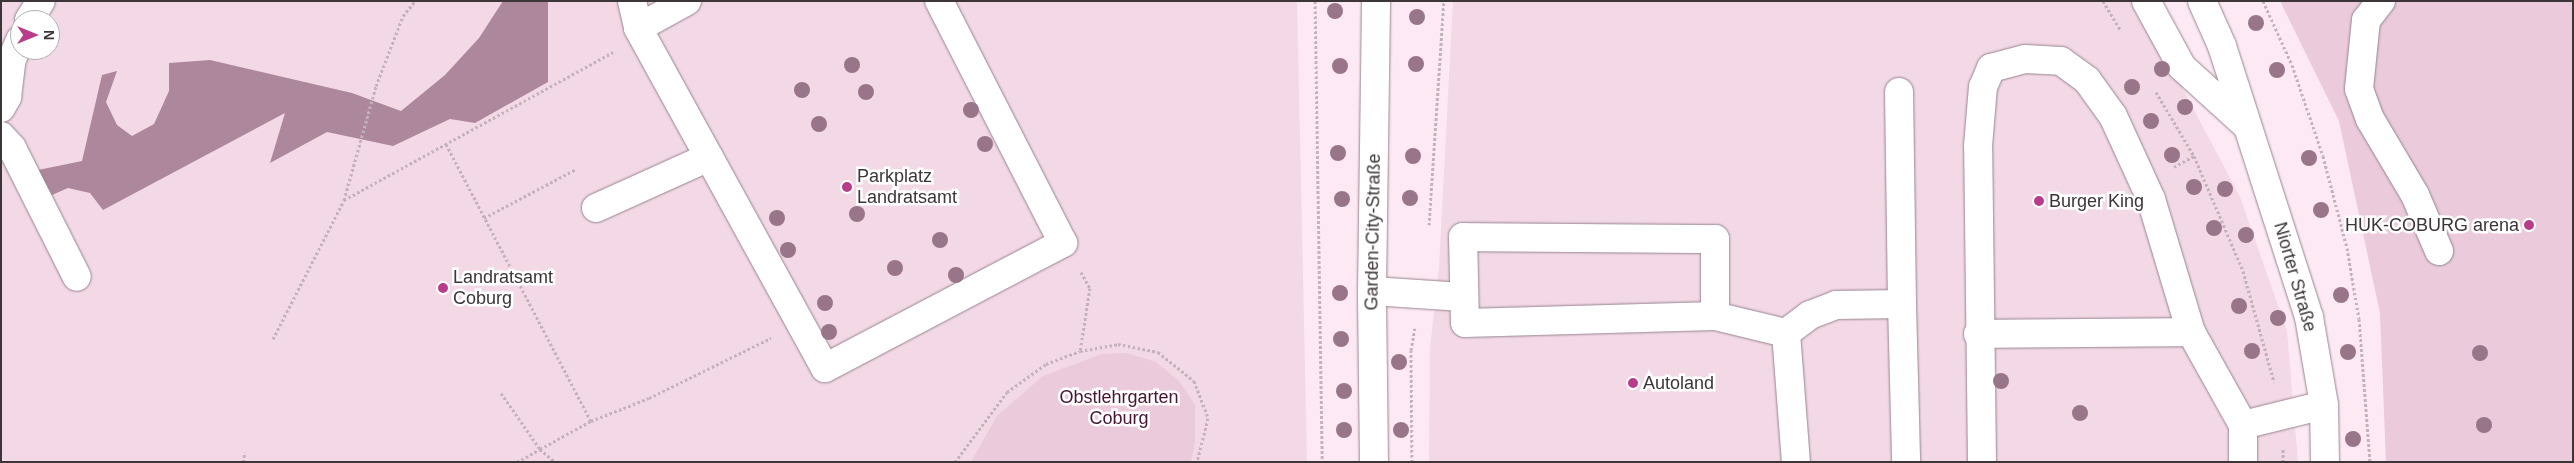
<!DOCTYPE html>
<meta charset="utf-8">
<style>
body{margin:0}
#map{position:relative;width:2574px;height:463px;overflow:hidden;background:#fde9f3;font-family:Helvetica,sans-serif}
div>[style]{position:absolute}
.built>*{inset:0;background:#f3d8e6}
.green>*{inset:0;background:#eacadb}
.water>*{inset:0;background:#ad879b}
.path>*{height:3px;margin-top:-1.5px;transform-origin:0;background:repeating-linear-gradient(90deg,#c2b2ba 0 2.5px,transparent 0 5px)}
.roads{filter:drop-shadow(0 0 1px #97858f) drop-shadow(0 0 1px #97858f)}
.minor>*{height:28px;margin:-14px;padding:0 14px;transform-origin:14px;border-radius:14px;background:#fff}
.trees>*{width:16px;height:16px;margin:-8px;border-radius:50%;background:#987589}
.dots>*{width:14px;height:14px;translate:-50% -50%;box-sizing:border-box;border:2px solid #fff;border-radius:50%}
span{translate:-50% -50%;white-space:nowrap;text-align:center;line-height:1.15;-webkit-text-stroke:5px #fff;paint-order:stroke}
.poi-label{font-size:18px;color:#3d3639}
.left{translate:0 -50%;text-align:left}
.right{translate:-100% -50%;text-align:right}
.street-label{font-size:18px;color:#3d3639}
.park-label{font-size:18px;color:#461633}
.frame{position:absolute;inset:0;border:2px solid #3d3639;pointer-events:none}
.north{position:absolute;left:10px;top:10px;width:50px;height:50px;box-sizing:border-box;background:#fff;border:1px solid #b1afb0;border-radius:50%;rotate:90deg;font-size:14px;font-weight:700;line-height:20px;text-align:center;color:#3d3639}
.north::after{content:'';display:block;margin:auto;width:18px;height:22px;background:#b93c8b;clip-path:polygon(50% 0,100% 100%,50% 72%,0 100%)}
</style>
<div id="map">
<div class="built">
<div style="clip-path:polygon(evenodd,1px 1px,1297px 1px,1307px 462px,1px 462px,1px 1px,20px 20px,50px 20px,50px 50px,20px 50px,20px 20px)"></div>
<div style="clip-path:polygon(1453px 1px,2133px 1px,2155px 36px,2240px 197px,2287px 331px,2298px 462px,1429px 462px,1430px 348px,1439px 268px)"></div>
</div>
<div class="green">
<div style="clip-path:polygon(2280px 1px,2573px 1px,2573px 462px,2386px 462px,2380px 313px,2339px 121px)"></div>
<div style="clip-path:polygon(1127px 353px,1156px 362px,1180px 382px,1195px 405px,1195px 441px,1191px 462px,971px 462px,997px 416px,1043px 376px,1102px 354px)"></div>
</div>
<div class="water">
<div style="clip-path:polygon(503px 1px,548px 1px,548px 82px,475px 123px,450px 119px,393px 146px,327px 132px,270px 163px,285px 113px,103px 210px,90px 193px,68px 188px,52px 195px,38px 170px,82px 161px,102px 75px,117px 71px,106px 102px,117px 125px,132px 136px,154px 124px,169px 91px,169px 63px,210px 60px,352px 93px,401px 111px,445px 75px,479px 38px)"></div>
</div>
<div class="path">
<div style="left:1315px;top:1px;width:461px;rotate:89.1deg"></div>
<div style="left:2103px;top:1px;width:35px;rotate:59deg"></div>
<div style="left:2263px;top:1px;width:70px;rotate:65.6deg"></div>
<div style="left:2292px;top:65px;width:96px;rotate:71.2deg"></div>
<div style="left:2323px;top:156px;width:95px;rotate:75.4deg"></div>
<div style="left:2347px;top:248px;width:72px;rotate:80.4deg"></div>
<div style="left:2359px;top:319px;width:143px;rotate:85.6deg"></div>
<div style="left:2156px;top:92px;width:74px;rotate:59.3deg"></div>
<div style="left:2194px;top:156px;width:125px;rotate:66.9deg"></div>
<div style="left:2243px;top:271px;width:115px;rotate:74.4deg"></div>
<div style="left:446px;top:144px;width:313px;rotate:62.4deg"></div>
<div style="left:2174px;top:167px;width:23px;rotate:-29deg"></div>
<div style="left:344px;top:200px;width:307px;rotate:-28.8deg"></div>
<div style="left:484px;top:218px;width:104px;rotate:-28deg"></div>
<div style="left:1429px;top:225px;width:225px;rotate:-86.2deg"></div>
<div style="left:1081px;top:272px;width:18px;rotate:61deg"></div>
<div style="left:1090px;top:288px;width:64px;rotate:99deg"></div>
<div style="left:1080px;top:351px;width:39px;rotate:-10deg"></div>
<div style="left:1118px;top:344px;width:41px;rotate:11.3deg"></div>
<div style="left:1158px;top:352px;width:46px;rotate:38.9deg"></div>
<div style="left:1194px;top:381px;width:40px;rotate:69deg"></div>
<div style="left:1208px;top:418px;width:45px;rotate:104deg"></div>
<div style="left:273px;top:339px;width:156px;rotate:-62.9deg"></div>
<div style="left:344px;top:200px;width:118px;rotate:-74.3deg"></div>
<div style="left:376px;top:86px;width:75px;rotate:-68.9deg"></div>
<div style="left:403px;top:16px;width:19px;rotate:-51deg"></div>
<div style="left:501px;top:393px;width:68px;rotate:55.1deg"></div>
<div style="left:540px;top:449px;width:58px;rotate:-28.8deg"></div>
<div style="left:591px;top:421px;width:62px;rotate:-21.6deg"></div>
<div style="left:649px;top:398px;width:136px;rotate:-26.2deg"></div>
<div style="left:243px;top:462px;width:10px;rotate:-79deg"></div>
<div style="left:517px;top:462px;width:26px;rotate:-29deg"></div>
<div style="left:540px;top:449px;width:20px;rotate:41deg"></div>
<div style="left:955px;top:462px;width:87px;rotate:-53.4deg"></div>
<div style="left:1007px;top:392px;width:48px;rotate:-35.7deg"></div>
<div style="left:1046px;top:364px;width:36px;rotate:-21deg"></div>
<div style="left:1412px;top:462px;width:112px;rotate:-90.5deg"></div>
<div style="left:1411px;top:350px;width:22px;rotate:-80deg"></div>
<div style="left:2283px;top:462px;width:13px;rotate:-90deg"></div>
</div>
<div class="roads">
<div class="minor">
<div style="left:632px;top:1px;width:28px;rotate:77deg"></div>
<div style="left:638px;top:28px;width:388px;rotate:61.2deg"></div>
<div style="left:825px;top:368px;width:269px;rotate:-27.7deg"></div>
<div style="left:1063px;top:243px;width:272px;rotate:-117.1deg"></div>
<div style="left:2146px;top:1px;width:75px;rotate:61.4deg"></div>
<div style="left:2182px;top:67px;width:88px;rotate:42.2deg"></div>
<div style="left:2202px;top:1px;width:49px;rotate:66deg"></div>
<div style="left:2222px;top:46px;width:285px;rotate:72.2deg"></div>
<div style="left:2309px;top:317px;width:89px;rotate:80.3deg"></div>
<div style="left:2324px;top:405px;width:57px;rotate:89deg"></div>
<div style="left:2381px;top:1px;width:24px;rotate:128deg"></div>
<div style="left:2366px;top:20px;width:69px;rotate:95.8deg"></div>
<div style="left:2359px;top:89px;width:32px;rotate:70deg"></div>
<div style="left:2370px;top:119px;width:88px;rotate:59.4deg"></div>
<div style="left:2415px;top:195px;width:61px;rotate:66.8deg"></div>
<div style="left:29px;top:20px;width:22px;rotate:-58deg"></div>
<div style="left:638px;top:28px;width:56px;rotate:-28.9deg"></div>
<div style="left:1px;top:108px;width:13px;rotate:-61deg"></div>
<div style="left:7px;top:97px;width:38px;rotate:-83deg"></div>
<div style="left:12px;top:59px;width:21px;rotate:-67deg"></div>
<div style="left:1px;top:136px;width:16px;rotate:47deg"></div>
<div style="left:12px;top:148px;width:144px;rotate:63.3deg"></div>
<div style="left:596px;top:208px;width:124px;rotate:-24.3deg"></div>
<div style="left:1463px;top:237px;width:252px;rotate:0.5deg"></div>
<div style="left:1715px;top:239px;width:77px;rotate:90deg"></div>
<div style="left:1715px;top:316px;width:250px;rotate:178.4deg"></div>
<div style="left:1465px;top:323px;width:86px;rotate:-91.3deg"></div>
<div style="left:1372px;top:291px;width:91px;rotate:3.8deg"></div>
<div style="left:1902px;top:304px;width:158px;rotate:88.5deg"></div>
<div style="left:1715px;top:316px;width:73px;rotate:13.5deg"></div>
<div style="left:1786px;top:333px;width:129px;rotate:85.6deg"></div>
<div style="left:1786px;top:333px;width:30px;rotate:-37deg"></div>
<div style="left:1810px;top:315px;width:28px;rotate:-21deg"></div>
<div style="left:1836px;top:305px;width:66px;rotate:-0.9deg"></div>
<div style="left:1902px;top:304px;width:212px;rotate:-90.8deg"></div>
<div style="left:1978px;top:334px;width:213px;rotate:-0.5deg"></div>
<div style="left:2243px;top:425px;width:83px;rotate:-13.9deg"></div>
<div style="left:1374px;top:462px;width:171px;rotate:-90.7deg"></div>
<div style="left:1372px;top:291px;width:290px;rotate:-89.2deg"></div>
<div style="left:1982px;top:462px;width:316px;rotate:-90.7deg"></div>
<div style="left:1978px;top:146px;width:59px;rotate:-85.2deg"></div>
<div style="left:1983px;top:87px;width:21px;rotate:-67deg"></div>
<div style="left:1991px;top:68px;width:35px;rotate:-15deg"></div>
<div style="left:2025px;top:59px;width:36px;rotate:3deg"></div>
<div style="left:2061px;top:61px;width:32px;rotate:36deg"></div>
<div style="left:2087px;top:80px;width:44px;rotate:54.2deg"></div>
<div style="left:2113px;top:116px;width:91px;rotate:65.4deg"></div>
<div style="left:2151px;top:199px;width:139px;rotate:73.3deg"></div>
<div style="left:2191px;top:332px;width:107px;rotate:60.8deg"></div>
<div style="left:2243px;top:425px;width:37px;rotate:90deg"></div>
</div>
</div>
<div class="trees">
<div style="left:1335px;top:11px"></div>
<div style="left:1417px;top:17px"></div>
<div style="left:2256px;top:23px"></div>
<div style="left:1416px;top:64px"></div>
<div style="left:852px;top:65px"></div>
<div style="left:1340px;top:66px"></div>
<div style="left:2162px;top:69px"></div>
<div style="left:2277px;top:70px"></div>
<div style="left:2132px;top:87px"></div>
<div style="left:802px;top:90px"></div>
<div style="left:866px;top:92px"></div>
<div style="left:2185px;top:107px"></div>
<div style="left:971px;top:110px"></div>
<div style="left:2151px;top:121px"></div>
<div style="left:819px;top:124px"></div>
<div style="left:985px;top:144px"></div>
<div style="left:1338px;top:153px"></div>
<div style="left:2172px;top:155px"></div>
<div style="left:1413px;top:156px"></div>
<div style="left:2309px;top:158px"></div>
<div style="left:2194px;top:187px"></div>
<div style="left:2225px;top:189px"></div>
<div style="left:1410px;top:198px"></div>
<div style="left:1342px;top:199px"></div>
<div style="left:2321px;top:210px"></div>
<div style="left:857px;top:214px"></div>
<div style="left:777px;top:218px"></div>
<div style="left:2214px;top:228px"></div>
<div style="left:2246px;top:235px"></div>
<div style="left:940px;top:240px"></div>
<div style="left:788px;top:250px"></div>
<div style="left:895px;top:268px"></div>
<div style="left:956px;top:275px"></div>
<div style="left:1340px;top:293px"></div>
<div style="left:2341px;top:295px"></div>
<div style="left:825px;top:303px"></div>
<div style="left:2239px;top:306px"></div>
<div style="left:2278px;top:318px"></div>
<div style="left:829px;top:332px"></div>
<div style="left:1341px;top:339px"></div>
<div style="left:2252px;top:351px"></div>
<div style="left:2348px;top:352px"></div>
<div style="left:2480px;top:353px"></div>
<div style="left:1399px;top:362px"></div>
<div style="left:2001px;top:381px"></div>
<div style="left:1344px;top:391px"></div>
<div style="left:2080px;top:413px"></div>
<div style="left:2484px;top:425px"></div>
<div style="left:1344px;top:430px"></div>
<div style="left:1401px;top:430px"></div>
<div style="left:2353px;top:439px"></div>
</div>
<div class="dots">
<div style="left:847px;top:187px;background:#b93c8b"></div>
<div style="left:2039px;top:201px;background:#b93c8b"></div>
<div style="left:2529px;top:225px;background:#b93c8b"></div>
<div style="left:443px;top:288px;background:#b93c8b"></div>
<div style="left:1633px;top:383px;background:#b93c8b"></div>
</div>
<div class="poi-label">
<span class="left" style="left:857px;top:187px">Parkplatz<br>Landratsamt</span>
<span class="left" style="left:2049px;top:201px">Burger King</span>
<span class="right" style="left:2519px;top:225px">HUK-COBURG arena</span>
<span class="left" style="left:453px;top:288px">Landratsamt<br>Coburg</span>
<span class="left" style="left:1643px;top:383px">Autoland</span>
</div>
<div class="street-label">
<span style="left:1373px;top:232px;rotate:-89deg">Garden-City-Straße</span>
<span style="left:2295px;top:277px;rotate:74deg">Niorter Straße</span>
</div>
<div class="park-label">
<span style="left:1119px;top:408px">Obstlehrgarten<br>Coburg</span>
</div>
<div class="frame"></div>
<div class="north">N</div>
</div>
